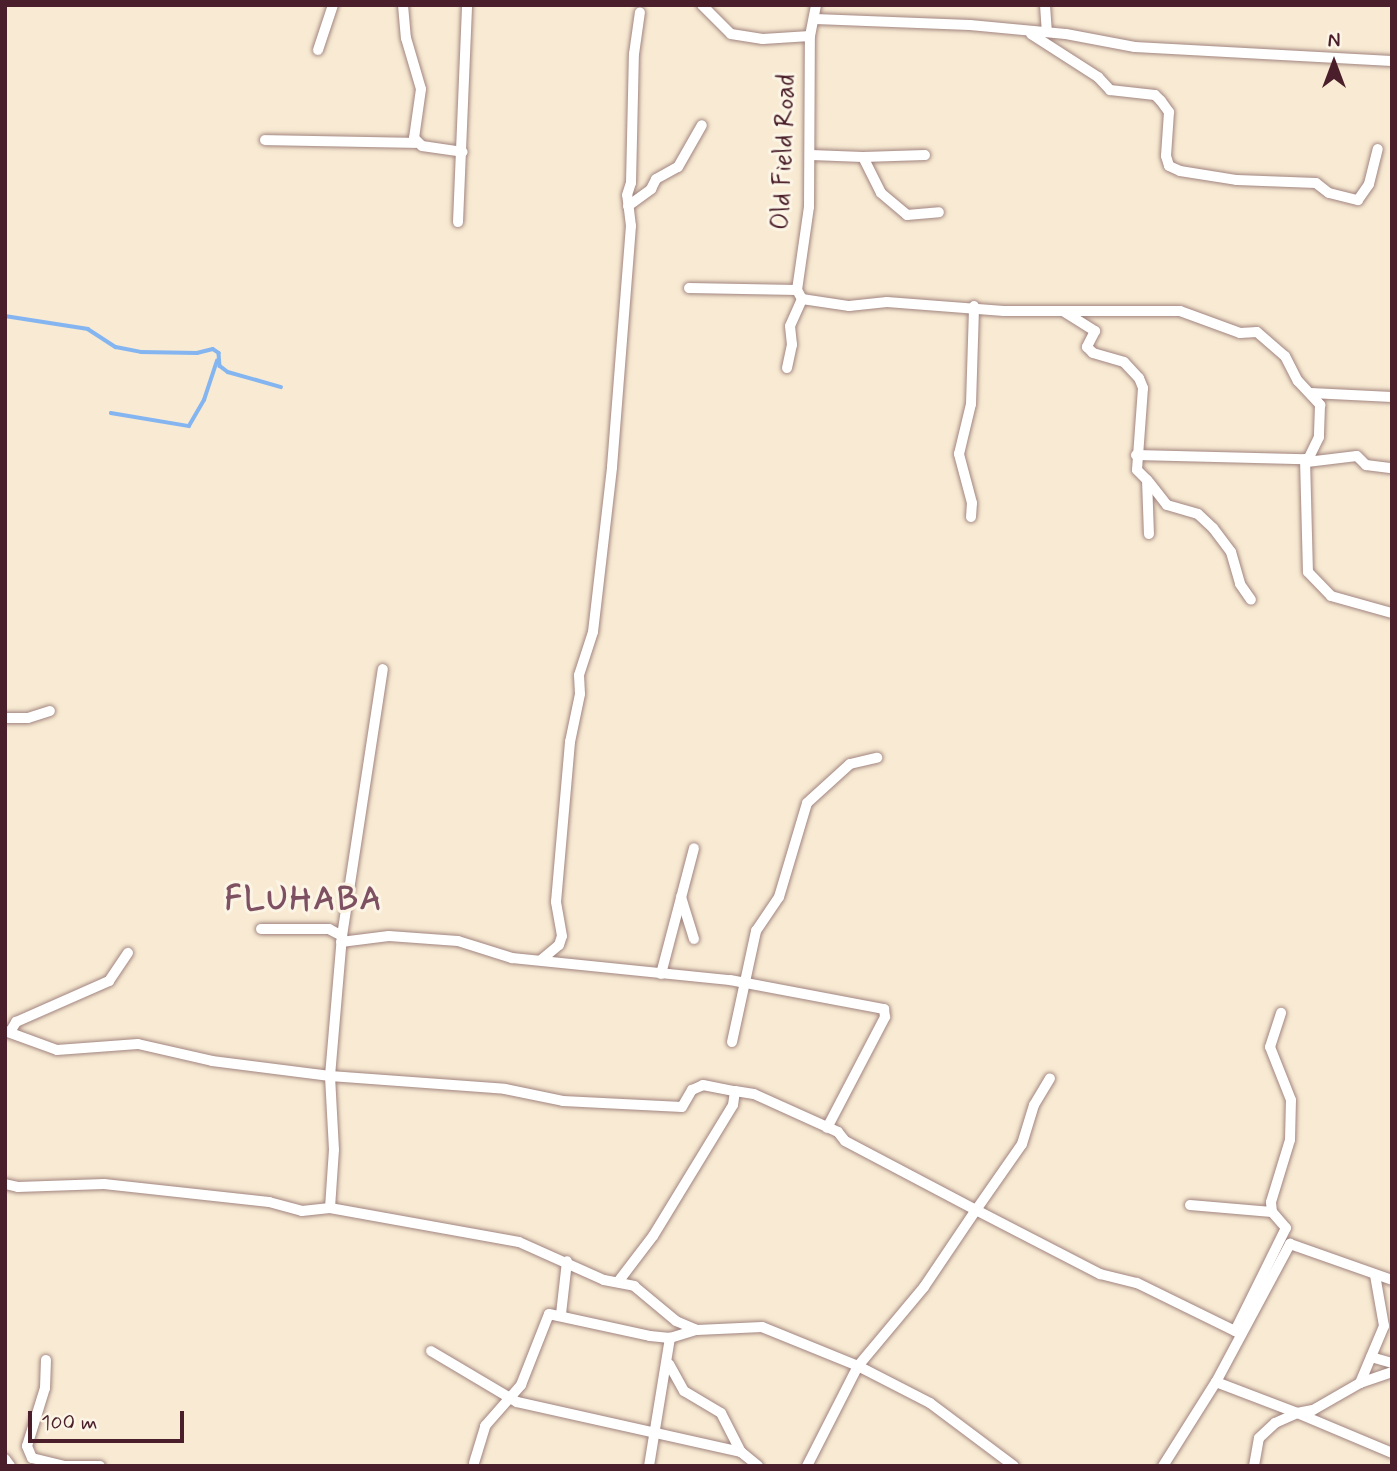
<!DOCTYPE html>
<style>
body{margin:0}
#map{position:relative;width:1397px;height:1471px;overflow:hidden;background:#f8ead3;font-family:Mynerve,sans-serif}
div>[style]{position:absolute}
.stream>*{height:3.5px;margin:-1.75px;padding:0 1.75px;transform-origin:1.75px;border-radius:1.75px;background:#84b5f0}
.roads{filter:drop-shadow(0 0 2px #a1847f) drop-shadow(0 0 2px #a1847f)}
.street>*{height:10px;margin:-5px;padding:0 5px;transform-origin:5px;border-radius:5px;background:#fff}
span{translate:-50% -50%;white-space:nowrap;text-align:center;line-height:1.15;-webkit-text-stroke:6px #fcf5e5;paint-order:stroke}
.street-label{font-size:26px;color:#4a1f2b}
.district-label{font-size:33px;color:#7d5062;font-weight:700;letter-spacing:2px}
.frame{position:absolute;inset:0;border:7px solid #4a1f2b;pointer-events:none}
.north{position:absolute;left:1299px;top:28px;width:70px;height:70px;-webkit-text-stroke:5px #fcf5e5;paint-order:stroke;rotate:0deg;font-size:19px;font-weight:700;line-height:28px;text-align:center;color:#4a1f2b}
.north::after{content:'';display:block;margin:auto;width:24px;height:32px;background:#4a1f2b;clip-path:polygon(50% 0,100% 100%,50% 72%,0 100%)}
.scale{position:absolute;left:28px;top:1411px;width:156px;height:32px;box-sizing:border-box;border:4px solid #4a1f2b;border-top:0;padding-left:9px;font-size:21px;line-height:24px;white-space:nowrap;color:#4a1f2b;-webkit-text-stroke:5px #fcf5e5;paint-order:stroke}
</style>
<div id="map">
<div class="stream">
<div style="left:5px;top:316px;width:84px;rotate:8.9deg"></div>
<div style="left:88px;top:329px;width:33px;rotate:33deg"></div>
<div style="left:116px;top:347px;width:25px;rotate:11deg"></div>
<div style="left:141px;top:352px;width:56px;rotate:1deg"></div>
<div style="left:197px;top:353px;width:16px;rotate:-14deg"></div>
<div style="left:213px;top:349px;width:7px;rotate:34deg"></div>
<div style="left:219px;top:353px;width:13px;rotate:86deg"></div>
<div style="left:220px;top:366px;width:10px;rotate:37deg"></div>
<div style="left:228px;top:372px;width:55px;rotate:15.8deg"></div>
<div style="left:111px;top:413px;width:79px;rotate:9.5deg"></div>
<div style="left:189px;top:426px;width:30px;rotate:-60deg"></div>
<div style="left:204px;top:400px;width:41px;rotate:-71.6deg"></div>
</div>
<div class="roads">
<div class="street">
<div style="left:403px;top:5px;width:33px;rotate:85deg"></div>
<div style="left:406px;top:38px;width:53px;rotate:73.6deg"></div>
<div style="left:421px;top:89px;width:49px;rotate:98.1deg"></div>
<div style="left:414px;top:138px;width:11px;rotate:45deg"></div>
<div style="left:422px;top:146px;width:41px;rotate:8.3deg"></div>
<div style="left:702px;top:5px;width:41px;rotate:45deg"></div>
<div style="left:731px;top:34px;width:32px;rotate:9deg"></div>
<div style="left:763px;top:39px;width:47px;rotate:-3.7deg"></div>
<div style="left:1045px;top:5px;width:27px;rotate:86deg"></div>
<div style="left:815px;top:19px;width:155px;rotate:2.2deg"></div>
<div style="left:970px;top:25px;width:96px;rotate:5.4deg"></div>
<div style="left:1066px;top:34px;width:70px;rotate:10.7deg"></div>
<div style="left:1135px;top:47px;width:257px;rotate:3.1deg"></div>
<div style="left:1031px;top:34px;width:80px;rotate:32.7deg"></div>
<div style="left:1098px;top:77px;width:18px;rotate:47deg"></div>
<div style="left:1110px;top:90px;width:45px;rotate:6.3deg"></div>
<div style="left:1155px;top:95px;width:8px;rotate:45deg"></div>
<div style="left:1161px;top:101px;width:14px;rotate:54deg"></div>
<div style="left:1169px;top:112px;width:44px;rotate:93.9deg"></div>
<div style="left:1166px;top:156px;width:10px;rotate:73deg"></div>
<div style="left:1169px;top:166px;width:12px;rotate:24deg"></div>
<div style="left:1180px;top:171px;width:58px;rotate:9deg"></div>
<div style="left:1237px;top:180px;width:79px;rotate:2.2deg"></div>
<div style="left:1316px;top:183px;width:16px;rotate:38deg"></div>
<div style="left:1329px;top:193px;width:30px;rotate:14deg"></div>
<div style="left:1358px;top:200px;width:19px;rotate:-55deg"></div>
<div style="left:1369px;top:184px;width:36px;rotate:-76deg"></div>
<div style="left:318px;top:50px;width:47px;rotate:-71.6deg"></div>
<div style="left:265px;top:140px;width:151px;rotate:1.1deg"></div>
<div style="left:811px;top:155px;width:52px;rotate:2.2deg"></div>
<div style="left:863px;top:157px;width:40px;rotate:63.4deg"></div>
<div style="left:881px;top:193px;width:34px;rotate:40deg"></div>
<div style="left:907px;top:215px;width:32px;rotate:-5deg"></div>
<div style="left:863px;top:157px;width:62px;rotate:-1.8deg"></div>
<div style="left:628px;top:206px;width:29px;rotate:-36deg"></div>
<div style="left:651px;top:189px;width:11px;rotate:-63deg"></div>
<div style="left:656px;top:179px;width:25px;rotate:-29deg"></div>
<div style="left:678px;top:167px;width:48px;rotate:-60.3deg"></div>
<div style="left:458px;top:222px;width:217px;rotate:-87.6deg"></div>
<div style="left:689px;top:288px;width:108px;rotate:1.1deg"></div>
<div style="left:802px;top:299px;width:48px;rotate:8.5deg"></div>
<div style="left:849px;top:306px;width:38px;rotate:-6deg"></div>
<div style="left:887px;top:302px;width:117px;rotate:4.4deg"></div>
<div style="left:1004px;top:311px;width:176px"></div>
<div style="left:1180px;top:311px;width:64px;rotate:20.1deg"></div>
<div style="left:1240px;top:333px;width:17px;rotate:-3deg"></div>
<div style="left:1257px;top:332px;width:37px;rotate:41deg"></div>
<div style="left:1285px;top:356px;width:28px;rotate:63deg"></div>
<div style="left:1298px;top:381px;width:33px;rotate:47deg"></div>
<div style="left:1320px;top:405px;width:32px;rotate:92deg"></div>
<div style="left:1319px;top:437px;width:28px;rotate:116deg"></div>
<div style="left:802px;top:299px;width:10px;rotate:-119deg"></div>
<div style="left:797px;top:290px;width:84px;rotate:-81.8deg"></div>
<div style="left:809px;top:207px;width:171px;rotate:-89.7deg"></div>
<div style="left:810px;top:36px;width:32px;rotate:-79deg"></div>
<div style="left:1063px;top:311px;width:38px;rotate:32deg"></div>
<div style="left:1095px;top:331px;width:18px;rotate:117deg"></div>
<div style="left:1087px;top:347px;width:8px;rotate:45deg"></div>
<div style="left:1093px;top:353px;width:32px;rotate:16deg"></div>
<div style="left:1124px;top:362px;width:22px;rotate:47deg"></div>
<div style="left:1139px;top:378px;width:11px;rotate:68deg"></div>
<div style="left:1143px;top:388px;width:82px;rotate:94.2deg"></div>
<div style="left:1137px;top:470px;width:14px;rotate:45deg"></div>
<div style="left:1147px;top:480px;width:54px;rotate:87.9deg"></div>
<div style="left:787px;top:368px;width:24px;rotate:-78deg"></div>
<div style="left:792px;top:345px;width:19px;rotate:-96deg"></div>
<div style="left:790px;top:326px;width:30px;rotate:-66deg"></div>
<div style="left:1311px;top:393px;width:81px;rotate:2.8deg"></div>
<div style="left:1136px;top:455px;width:169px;rotate:1.4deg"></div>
<div style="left:1305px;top:459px;width:113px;rotate:88.5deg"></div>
<div style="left:1308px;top:572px;width:33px;rotate:46deg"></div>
<div style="left:1331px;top:596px;width:63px;rotate:15.6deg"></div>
<div style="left:1307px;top:462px;width:50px;rotate:-6.8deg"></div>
<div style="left:1357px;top:456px;width:13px;rotate:45deg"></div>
<div style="left:1366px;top:465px;width:26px;rotate:7deg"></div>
<div style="left:1149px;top:482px;width:29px;rotate:52deg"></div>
<div style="left:1167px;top:505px;width:32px;rotate:16deg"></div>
<div style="left:1198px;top:514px;width:21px;rotate:43deg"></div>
<div style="left:1213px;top:528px;width:30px;rotate:53deg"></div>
<div style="left:1231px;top:552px;width:33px;rotate:74deg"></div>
<div style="left:1240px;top:584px;width:19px;rotate:55deg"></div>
<div style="left:971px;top:517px;width:14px;rotate:-86deg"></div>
<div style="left:972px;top:503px;width:51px;rotate:-104.9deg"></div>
<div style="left:959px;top:454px;width:51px;rotate:-76.5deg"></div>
<div style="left:971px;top:404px;width:98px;rotate:-88.2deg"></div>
<div style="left:5px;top:718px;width:23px"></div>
<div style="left:28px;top:718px;width:23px;rotate:-18deg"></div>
<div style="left:681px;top:897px;width:44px;rotate:72.8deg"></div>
<div style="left:261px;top:929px;width:68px"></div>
<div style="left:329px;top:929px;width:15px;rotate:28deg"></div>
<div style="left:341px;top:942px;width:48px;rotate:-7.1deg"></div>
<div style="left:389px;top:936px;width:69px;rotate:4.1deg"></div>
<div style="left:458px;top:941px;width:57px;rotate:17.5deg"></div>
<div style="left:512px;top:958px;width:219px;rotate:5.8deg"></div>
<div style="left:730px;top:980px;width:157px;rotate:10.7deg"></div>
<div style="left:884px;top:1009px;width:8px;rotate:83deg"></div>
<div style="left:885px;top:1017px;width:125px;rotate:117.6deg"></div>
<div style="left:541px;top:960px;width:23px;rotate:-40deg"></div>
<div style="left:559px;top:945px;width:9px;rotate:-72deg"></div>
<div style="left:562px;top:936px;width:35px;rotate:-100deg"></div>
<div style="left:556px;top:902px;width:161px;rotate:-85deg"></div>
<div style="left:570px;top:742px;width:49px;rotate:-78.2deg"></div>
<div style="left:580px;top:694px;width:19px;rotate:-93deg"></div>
<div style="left:579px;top:675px;width:45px;rotate:-72deg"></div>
<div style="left:593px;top:632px;width:166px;rotate:-83.4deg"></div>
<div style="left:612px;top:467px;width:242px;rotate:-85.5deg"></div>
<div style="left:631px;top:226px;width:31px;rotate:-97deg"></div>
<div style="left:627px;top:195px;width:13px;rotate:-72deg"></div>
<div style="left:631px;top:183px;width:129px;rotate:-88.7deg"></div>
<div style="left:634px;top:54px;width:42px;rotate:-81.9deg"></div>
<div style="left:661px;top:974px;width:130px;rotate:-75.3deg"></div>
<div style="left:5px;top:1031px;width:55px;rotate:20.1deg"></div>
<div style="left:57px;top:1050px;width:81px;rotate:-4.2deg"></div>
<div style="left:138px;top:1044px;width:76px;rotate:12.9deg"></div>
<div style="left:212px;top:1061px;width:119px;rotate:7.2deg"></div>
<div style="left:330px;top:1076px;width:141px;rotate:-85.1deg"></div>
<div style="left:342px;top:936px;width:270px;rotate:-81.3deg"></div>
<div style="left:10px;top:1032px;width:12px;rotate:-59deg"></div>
<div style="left:16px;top:1022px;width:102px;rotate:-23.8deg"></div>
<div style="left:109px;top:981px;width:34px;rotate:-56deg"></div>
<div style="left:732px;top:1042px;width:114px;rotate:-77.8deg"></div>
<div style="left:756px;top:931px;width:41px;rotate:-55.9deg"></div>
<div style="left:779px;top:897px;width:98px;rotate:-73.4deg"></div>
<div style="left:807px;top:803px;width:58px;rotate:-42.2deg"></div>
<div style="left:850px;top:764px;width:28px;rotate:-13deg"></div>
<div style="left:735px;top:1091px;width:19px;rotate:9deg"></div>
<div style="left:754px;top:1094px;width:92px;rotate:24.3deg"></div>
<div style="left:838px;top:1132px;width:11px;rotate:52deg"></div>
<div style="left:845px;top:1141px;width:148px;rotate:27.8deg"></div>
<div style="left:976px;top:1210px;width:80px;rotate:-55.1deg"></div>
<div style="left:1022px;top:1144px;width:41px;rotate:-72.9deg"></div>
<div style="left:1034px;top:1105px;width:31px;rotate:-59deg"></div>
<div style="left:5px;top:1184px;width:13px;rotate:13deg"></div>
<div style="left:18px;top:1187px;width:86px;rotate:-2deg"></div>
<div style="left:104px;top:1184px;width:166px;rotate:6.2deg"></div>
<div style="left:269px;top:1202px;width:34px;rotate:15deg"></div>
<div style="left:302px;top:1211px;width:28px;rotate:-6deg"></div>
<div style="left:330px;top:1208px;width:192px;rotate:10.2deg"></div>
<div style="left:519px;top:1242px;width:93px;rotate:24.1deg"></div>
<div style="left:604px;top:1280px;width:31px;rotate:11deg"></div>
<div style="left:634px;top:1286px;width:55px;rotate:39.8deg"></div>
<div style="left:676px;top:1321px;width:23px;rotate:23deg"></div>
<div style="left:697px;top:1330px;width:65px;rotate:-2.6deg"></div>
<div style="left:762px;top:1327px;width:104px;rotate:22.1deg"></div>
<div style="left:858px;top:1366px;width:103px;rotate:-50.1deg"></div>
<div style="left:924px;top:1287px;width:93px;rotate:-56deg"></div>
<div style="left:976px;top:1210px;width:140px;rotate:27.3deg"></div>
<div style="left:1100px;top:1274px;width:38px;rotate:14deg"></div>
<div style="left:1137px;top:1283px;width:116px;rotate:26.1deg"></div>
<div style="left:1190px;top:1205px;width:82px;rotate:4.9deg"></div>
<div style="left:330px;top:1208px;width:58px;rotate:-86.1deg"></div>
<div style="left:334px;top:1150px;width:74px;rotate:-93.1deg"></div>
<div style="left:330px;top:1076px;width:175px;rotate:4.2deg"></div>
<div style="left:505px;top:1089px;width:59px;rotate:11.7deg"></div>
<div style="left:563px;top:1101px;width:119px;rotate:2.9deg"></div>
<div style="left:682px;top:1107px;width:20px;rotate:-60deg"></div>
<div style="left:692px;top:1090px;width:12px;rotate:-24deg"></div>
<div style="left:703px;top:1085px;width:33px;rotate:11deg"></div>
<div style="left:735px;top:1091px;width:14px;rotate:98deg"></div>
<div style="left:733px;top:1105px;width:153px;rotate:121.4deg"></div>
<div style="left:653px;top:1236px;width:58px;rotate:127.3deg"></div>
<div style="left:561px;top:1314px;width:53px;rotate:-83.5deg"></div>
<div style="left:1235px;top:1331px;width:115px;rotate:-63.7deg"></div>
<div style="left:1286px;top:1228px;width:21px;rotate:-131deg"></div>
<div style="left:1272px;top:1212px;width:10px;rotate:-96deg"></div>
<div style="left:1271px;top:1202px;width:65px;rotate:-73deg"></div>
<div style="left:1290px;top:1140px;width:40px;rotate:-88.6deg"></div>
<div style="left:1291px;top:1100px;width:57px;rotate:-111.6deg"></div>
<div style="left:1270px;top:1047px;width:36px;rotate:-72deg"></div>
<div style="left:431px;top:1351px;width:100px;rotate:30.7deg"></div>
<div style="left:517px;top:1402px;width:230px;rotate:12.6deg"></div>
<div style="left:1371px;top:1357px;width:22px;rotate:16deg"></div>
<div style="left:669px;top:1364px;width:31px;rotate:61deg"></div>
<div style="left:684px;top:1391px;width:43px;rotate:30.7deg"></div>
<div style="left:721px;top:1413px;width:44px;rotate:62.9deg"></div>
<div style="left:741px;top:1452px;width:22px;rotate:39deg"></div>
<div style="left:1216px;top:1382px;width:87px;rotate:20.9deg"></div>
<div style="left:1297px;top:1413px;width:16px;rotate:-11deg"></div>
<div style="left:1313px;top:1410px;width:54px;rotate:-29.9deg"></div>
<div style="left:1360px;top:1383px;width:62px;rotate:-67.2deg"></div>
<div style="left:1384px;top:1326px;width:52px;rotate:-100deg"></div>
<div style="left:1360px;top:1383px;width:34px;rotate:-19deg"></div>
<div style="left:32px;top:1458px;width:13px;rotate:-113deg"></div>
<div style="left:27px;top:1446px;width:61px;rotate:-72.8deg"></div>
<div style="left:45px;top:1388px;width:28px;rotate:-88deg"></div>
<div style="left:32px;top:1458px;width:34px;rotate:14deg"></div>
<div style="left:65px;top:1466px;width:35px"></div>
<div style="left:5px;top:1459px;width:9px;rotate:54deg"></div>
<div style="left:474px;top:1463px;width:39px;rotate:-73deg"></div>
<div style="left:485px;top:1426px;width:55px;rotate:-48.7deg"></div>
<div style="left:521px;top:1385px;width:76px;rotate:-68.5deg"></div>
<div style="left:549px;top:1314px;width:103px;rotate:12.3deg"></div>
<div style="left:650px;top:1336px;width:20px;rotate:6deg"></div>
<div style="left:670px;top:1338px;width:28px;rotate:-17deg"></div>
<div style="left:649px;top:1466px;width:130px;rotate:-80.7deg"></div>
<div style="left:807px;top:1466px;width:112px;rotate:-63deg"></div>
<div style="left:858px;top:1366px;width:81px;rotate:27.2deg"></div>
<div style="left:930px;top:1403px;width:105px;rotate:36.9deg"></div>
<div style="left:1163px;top:1466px;width:99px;rotate:-57.8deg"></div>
<div style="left:1216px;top:1382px;width:157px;rotate:-61.8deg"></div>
<div style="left:1290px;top:1244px;width:108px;rotate:19.4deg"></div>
<div style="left:1254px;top:1466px;width:28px;rotate:-80deg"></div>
<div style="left:1259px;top:1438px;width:22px;rotate:-43deg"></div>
<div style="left:1275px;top:1423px;width:24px;rotate:-24deg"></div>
<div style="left:1297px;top:1413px;width:103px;rotate:22.8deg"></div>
</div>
</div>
<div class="street-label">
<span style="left:785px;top:152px;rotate:-88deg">Old Field Road</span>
</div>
<div class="district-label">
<span style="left:304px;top:901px">FLUHABA</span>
</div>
<div class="frame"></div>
<div class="north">N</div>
<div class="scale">100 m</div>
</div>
